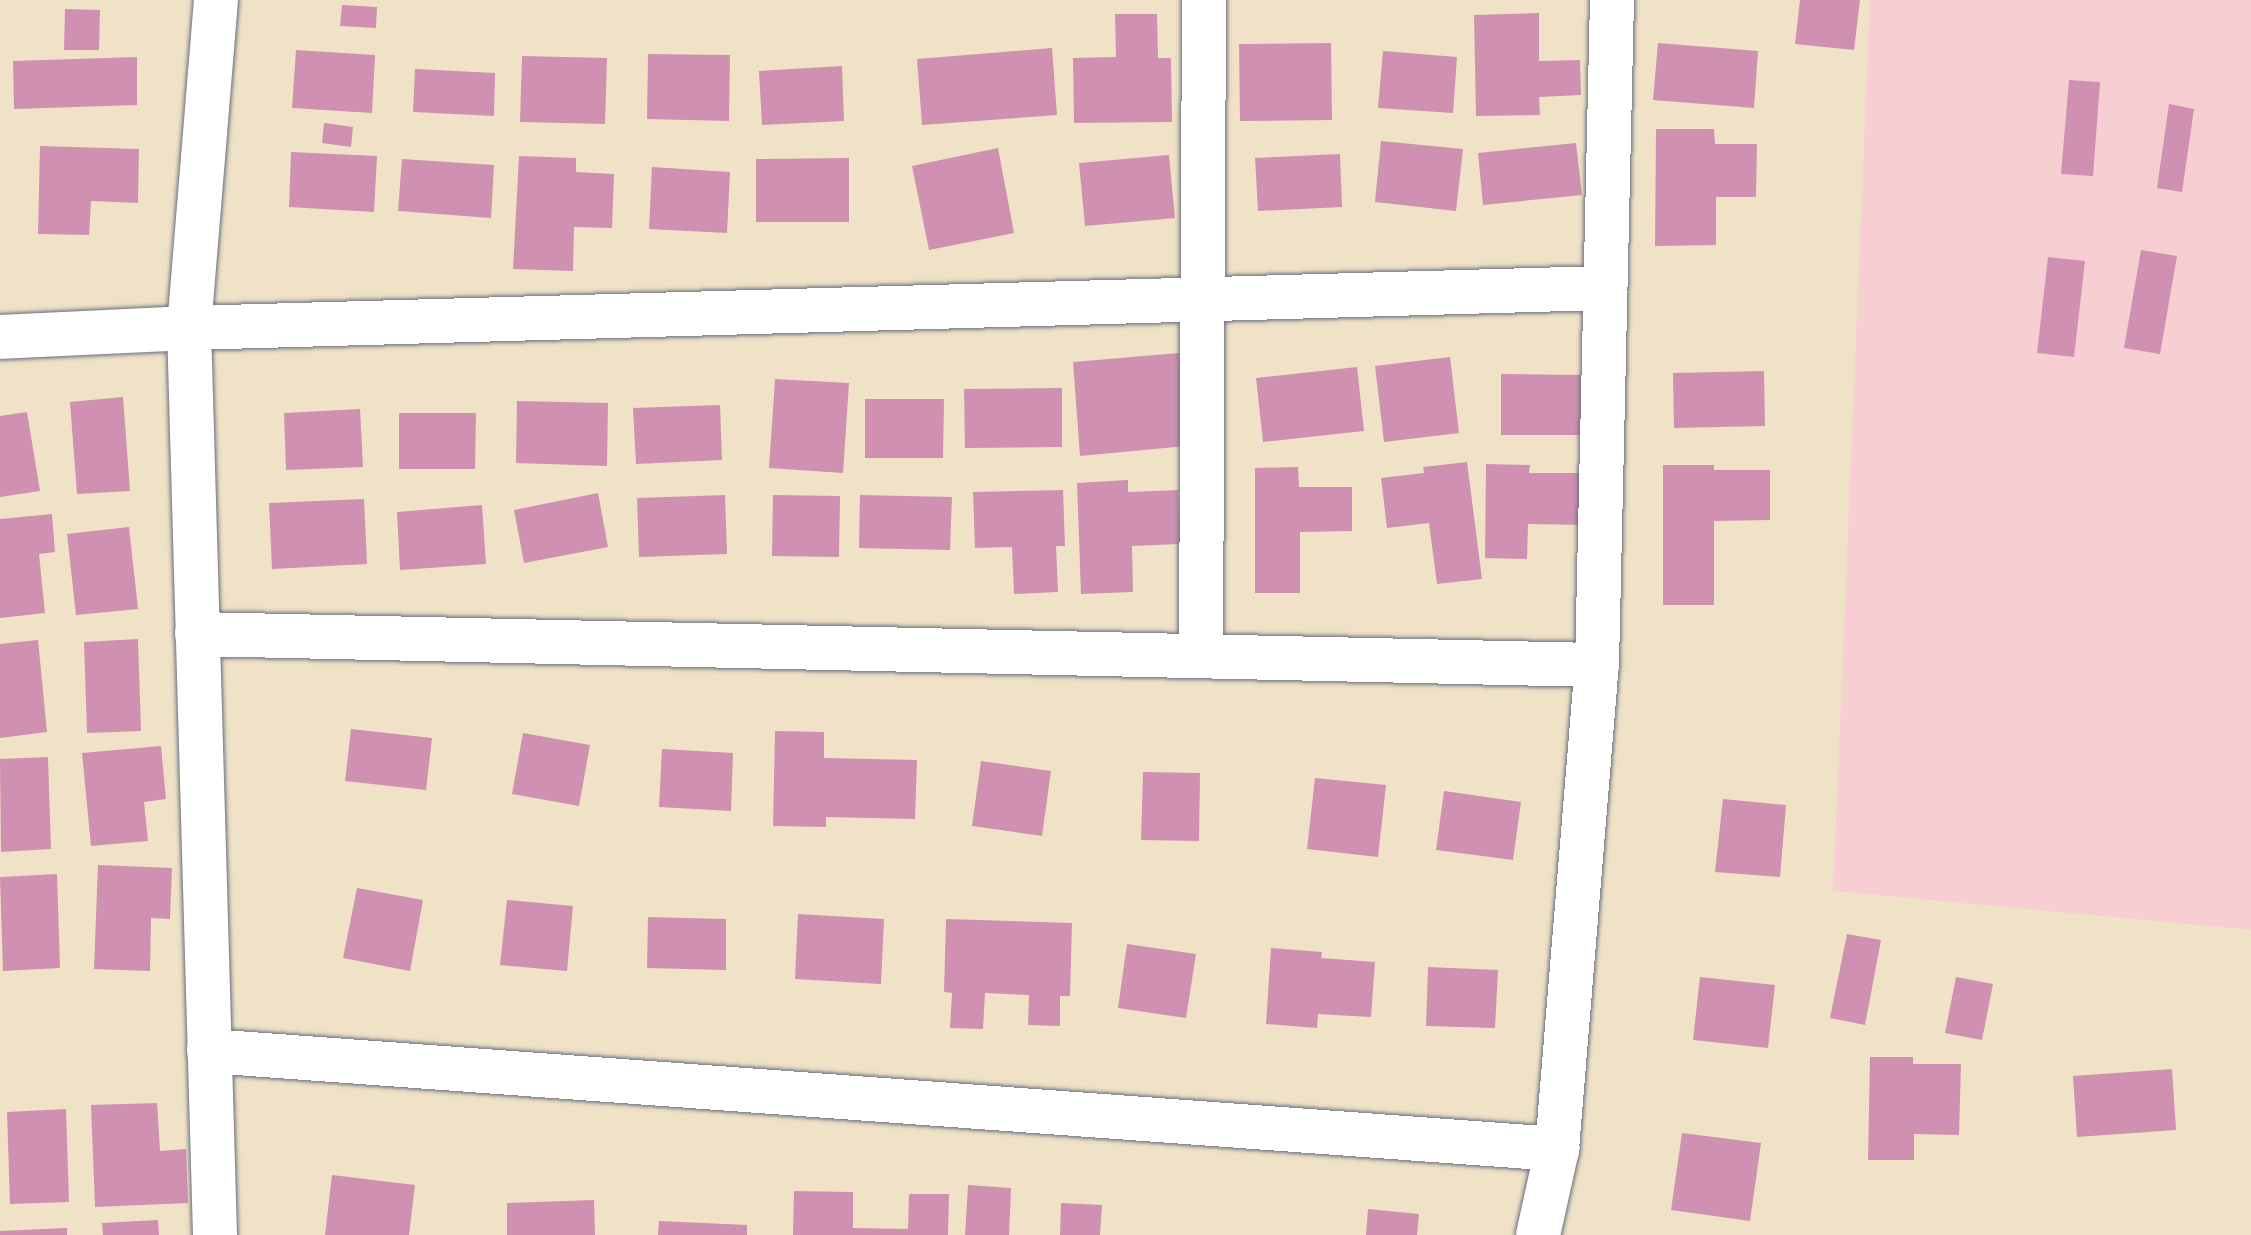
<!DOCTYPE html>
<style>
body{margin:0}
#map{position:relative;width:2251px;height:1235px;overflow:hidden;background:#f0e2c6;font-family:Pangolin,sans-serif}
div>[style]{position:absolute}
.built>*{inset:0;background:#f7cfd3}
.building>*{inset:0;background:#d090b1}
.roads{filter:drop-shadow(0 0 2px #666e82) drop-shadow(0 0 2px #666e82)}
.street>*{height:44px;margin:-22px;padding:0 22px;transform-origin:22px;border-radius:22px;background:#fff}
span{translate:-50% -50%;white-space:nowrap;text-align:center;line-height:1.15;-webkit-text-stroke:7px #f7f3e8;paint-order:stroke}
</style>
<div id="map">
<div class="built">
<div style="clip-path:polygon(1870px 0,2251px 0,2251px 930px,1833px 891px)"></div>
</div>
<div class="building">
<div style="clip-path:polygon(1800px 0,1860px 0,1854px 50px,1795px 44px)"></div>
<div style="clip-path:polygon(342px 5px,377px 7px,376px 28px,340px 26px)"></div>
<div style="clip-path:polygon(65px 9px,100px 10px,99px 50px,64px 50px)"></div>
<div style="clip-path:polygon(1539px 13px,1539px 61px,1580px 60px,1581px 95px,1539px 97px,1540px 115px,1476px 116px,1474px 15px)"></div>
<div style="clip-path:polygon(1115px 14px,1157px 14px,1158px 58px,1171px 58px,1172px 122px,1074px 123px,1073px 58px,1116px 57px)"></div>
<div style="clip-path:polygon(1331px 43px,1332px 120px,1240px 121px,1239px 44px)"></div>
<div style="clip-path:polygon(1658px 43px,1758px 51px,1754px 108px,1653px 100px)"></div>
<div style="clip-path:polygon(1052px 48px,1057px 115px,922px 125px,917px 59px)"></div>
<div style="clip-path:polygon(296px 50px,375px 55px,372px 113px,292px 108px)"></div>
<div style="clip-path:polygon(1383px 51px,1457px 57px,1453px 113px,1378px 108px)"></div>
<div style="clip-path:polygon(648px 54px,730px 55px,729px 121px,647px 119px)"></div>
<div style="clip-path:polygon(522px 56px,607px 58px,605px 124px,520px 122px)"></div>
<div style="clip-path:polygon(137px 57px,137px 105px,14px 109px,13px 61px)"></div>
<div style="clip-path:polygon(842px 66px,844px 121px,762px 125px,759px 71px)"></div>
<div style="clip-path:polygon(415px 69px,495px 73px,494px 116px,413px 112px)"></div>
<div style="clip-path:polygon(2069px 80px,2100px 82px,2093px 176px,2061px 174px)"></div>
<div style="clip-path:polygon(2169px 104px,2194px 109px,2182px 192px,2157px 188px)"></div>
<div style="clip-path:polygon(324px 123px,353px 127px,351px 147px,322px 143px)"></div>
<div style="clip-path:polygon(1656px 129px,1714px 129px,1715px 144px,1757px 144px,1756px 197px,1716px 197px,1716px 245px,1655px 246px)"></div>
<div style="clip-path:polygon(1381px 141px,1463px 149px,1456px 211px,1375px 202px)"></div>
<div style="clip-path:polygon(1576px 143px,1582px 195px,1483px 205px,1478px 153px)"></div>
<div style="clip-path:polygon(40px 146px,139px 149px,138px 203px,91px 201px,89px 235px,38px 234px)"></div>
<div style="clip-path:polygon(998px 148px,1014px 233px,929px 250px,912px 166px)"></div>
<div style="clip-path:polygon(291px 152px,377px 156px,374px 212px,289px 207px)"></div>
<div style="clip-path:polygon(1340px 154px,1342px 207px,1258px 211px,1255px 158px)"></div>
<div style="clip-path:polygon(1169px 155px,1175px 218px,1085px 226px,1079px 163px)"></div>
<div style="clip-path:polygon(519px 156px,576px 158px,576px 172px,614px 174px,612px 228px,574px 227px,573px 271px,513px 269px)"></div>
<div style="clip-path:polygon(849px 158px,849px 222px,756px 222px,756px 159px)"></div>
<div style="clip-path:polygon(402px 159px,494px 165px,491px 218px,398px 211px)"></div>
<div style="clip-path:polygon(652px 167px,730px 172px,727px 233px,649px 229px)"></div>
<div style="clip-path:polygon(2141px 250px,2177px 256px,2160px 354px,2124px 348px)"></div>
<div style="clip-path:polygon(2048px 257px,2085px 261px,2074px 357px,2037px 353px)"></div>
<div style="clip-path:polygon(1179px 353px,1186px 446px,1080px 456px,1073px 362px)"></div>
<div style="clip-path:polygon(1450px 357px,1459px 433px,1384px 442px,1375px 366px)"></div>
<div style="clip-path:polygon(1357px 367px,1364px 431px,1263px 442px,1256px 378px)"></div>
<div style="clip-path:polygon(1764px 371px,1765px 426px,1674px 428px,1673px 373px)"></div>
<div style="clip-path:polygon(1501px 374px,1583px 375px,1582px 435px,1501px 435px)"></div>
<div style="clip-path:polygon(775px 379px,849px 383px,843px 473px,769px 468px)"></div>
<div style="clip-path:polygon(1062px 388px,1062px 447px,965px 448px,964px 389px)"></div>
<div style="clip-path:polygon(123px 397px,130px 491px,77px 494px,70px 402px)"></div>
<div style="clip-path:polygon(865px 399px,944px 399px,943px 458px,865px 458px)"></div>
<div style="clip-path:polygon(517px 401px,608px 403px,607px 466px,516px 463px)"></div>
<div style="clip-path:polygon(720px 405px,722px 460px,636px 464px,633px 408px)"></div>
<div style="clip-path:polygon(360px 409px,363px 467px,286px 470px,284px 413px)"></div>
<div style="clip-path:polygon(27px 412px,40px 491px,0 497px,0 416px)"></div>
<div style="clip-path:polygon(399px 413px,476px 413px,475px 469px,399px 469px)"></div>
<div style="clip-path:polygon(1467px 462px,1482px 579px,1437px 584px,1429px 523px,1387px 528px,1381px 478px,1424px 473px,1423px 467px)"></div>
<div style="clip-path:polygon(1486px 464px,1530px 465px,1529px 473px,1588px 473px,1587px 525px,1528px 524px,1527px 559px,1485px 558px)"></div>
<div style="clip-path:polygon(1663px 465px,1714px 465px,1714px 470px,1770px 470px,1770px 520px,1714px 521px,1714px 605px,1663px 605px)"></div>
<div style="clip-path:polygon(1298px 467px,1299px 487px,1352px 487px,1352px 531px,1300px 532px,1300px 593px,1255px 593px,1255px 468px)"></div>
<div style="clip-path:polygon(1128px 480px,1128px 492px,1178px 490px,1180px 544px,1132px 546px,1133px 592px,1081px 594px,1077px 483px)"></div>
<div style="clip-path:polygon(1063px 490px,1065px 546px,1056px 546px,1058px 592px,1014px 594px,1012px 547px,975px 548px,973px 492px)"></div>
<div style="clip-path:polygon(598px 493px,608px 547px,524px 563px,514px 510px)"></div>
<div style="clip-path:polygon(725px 495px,727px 554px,639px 557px,637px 498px)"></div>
<div style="clip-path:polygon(773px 495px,840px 496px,839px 557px,772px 556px)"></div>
<div style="clip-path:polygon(860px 495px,952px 497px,950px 550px,859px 548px)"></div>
<div style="clip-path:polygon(364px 499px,367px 564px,272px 569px,269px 503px)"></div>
<div style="clip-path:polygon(482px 505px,486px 564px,400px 570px,397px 512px)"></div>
<div style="clip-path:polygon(52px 514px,55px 552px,39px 554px,45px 613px,0 618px,0 519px)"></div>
<div style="clip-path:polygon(129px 527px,138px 609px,76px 615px,67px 534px)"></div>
<div style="clip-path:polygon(138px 639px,141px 731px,87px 733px,84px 642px)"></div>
<div style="clip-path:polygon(38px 640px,47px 732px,0 738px,0 644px)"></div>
<div style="clip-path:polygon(351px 729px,432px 738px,426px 790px,345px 781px)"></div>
<div style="clip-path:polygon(775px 731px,824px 732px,824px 758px,917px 760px,915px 819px,826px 817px,826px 827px,773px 826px)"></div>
<div style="clip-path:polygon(523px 733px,590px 745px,579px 806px,512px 794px)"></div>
<div style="clip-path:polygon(161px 746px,166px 799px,144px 802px,148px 841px,91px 846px,82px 753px)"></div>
<div style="clip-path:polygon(662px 749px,733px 753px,731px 811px,659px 807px)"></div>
<div style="clip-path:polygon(48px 757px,51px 849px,1px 852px,0 759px)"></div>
<div style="clip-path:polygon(981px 761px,1051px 771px,1042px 836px,972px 826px)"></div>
<div style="clip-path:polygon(1143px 772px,1200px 773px,1199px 841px,1141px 840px)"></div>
<div style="clip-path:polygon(1315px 778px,1386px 785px,1378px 857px,1307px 849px)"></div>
<div style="clip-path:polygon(1444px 791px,1521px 802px,1513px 860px,1436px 850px)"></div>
<div style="clip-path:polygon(1723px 799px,1786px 805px,1780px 877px,1715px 872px)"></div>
<div style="clip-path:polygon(98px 865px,172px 868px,170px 919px,151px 918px,150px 971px,94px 969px)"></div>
<div style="clip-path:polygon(57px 874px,60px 968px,3px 971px,0 877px)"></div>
<div style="clip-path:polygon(357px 888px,423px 900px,410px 971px,343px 958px)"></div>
<div style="clip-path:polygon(507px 900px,573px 906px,567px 971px,500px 965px)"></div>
<div style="clip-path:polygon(798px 914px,884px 919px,881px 984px,795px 979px)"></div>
<div style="clip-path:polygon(648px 917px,726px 919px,726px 970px,647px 968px)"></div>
<div style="clip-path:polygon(946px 919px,1072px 923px,1070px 996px,1060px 996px,1060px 1026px,1028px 1025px,1029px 995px,985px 993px,983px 1029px,950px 1028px,952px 993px,944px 992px)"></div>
<div style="clip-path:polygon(1847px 934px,1881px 940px,1865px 1025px,1830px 1018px)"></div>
<div style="clip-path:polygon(1127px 944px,1196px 954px,1186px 1018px,1118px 1008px)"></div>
<div style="clip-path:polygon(1271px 948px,1322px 952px,1321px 958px,1375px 962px,1371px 1017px,1318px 1014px,1317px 1028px,1266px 1024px)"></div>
<div style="clip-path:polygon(1428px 967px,1498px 970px,1495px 1028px,1426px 1026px)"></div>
<div style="clip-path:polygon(1700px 977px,1775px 985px,1768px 1048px,1693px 1040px)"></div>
<div style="clip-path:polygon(1956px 977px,1993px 984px,1982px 1040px,1945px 1033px)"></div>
<div style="clip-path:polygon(1870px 1057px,1913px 1057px,1913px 1064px,1961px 1064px,1959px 1135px,1914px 1134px,1914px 1160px,1868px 1160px)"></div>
<div style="clip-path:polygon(2172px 1069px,2176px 1130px,2077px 1137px,2073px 1076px)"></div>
<div style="clip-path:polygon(157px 1103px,160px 1151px,186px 1149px,188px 1203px,95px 1207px,91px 1105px)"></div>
<div style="clip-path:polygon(66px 1109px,69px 1202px,10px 1204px,7px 1112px)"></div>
<div style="clip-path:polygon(1682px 1133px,1761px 1143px,1750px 1221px,1671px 1210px)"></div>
<div style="clip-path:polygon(332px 1175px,415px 1185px,409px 1235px,325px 1235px)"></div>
<div style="clip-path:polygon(968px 1185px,1011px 1188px,1009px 1235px,965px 1235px)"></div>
<div style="clip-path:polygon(794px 1191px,853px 1192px,853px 1228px,908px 1229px,909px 1194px,949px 1194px,948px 1235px,793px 1235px)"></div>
<div style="clip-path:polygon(594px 1200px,595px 1235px,507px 1235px,507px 1203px)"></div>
<div style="clip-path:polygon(1061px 1203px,1102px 1205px,1100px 1235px,1060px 1235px)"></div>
<div style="clip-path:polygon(1368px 1209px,1419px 1214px,1417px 1235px,1366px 1235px)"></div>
<div style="clip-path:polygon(158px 1220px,159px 1235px,103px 1235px,102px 1223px)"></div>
<div style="clip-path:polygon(659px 1221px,747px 1225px,747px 1235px,658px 1235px)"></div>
<div style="clip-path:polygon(67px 1228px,67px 1235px,0 1235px,0 1231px)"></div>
</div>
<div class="roads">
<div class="street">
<div style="left:0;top:337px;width:189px;rotate:-2.7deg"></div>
<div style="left:189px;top:328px;width:1417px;rotate:-1.62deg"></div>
<div style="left:197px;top:634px;width:1400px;rotate:1.27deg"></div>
<div style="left:1201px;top:656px;width:656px;rotate:-89.74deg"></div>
<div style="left:209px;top:1051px;width:1352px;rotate:4.16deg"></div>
<div style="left:215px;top:1235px;width:907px;rotate:-91.64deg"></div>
<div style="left:189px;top:328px;width:329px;rotate:-85.3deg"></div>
<div style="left:1538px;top:1235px;width:88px;rotate:-77.5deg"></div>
<div style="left:1557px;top:1149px;width:486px;rotate:-85.3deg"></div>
<div style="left:1597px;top:665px;width:665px;rotate:-88.71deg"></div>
</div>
</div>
</div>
